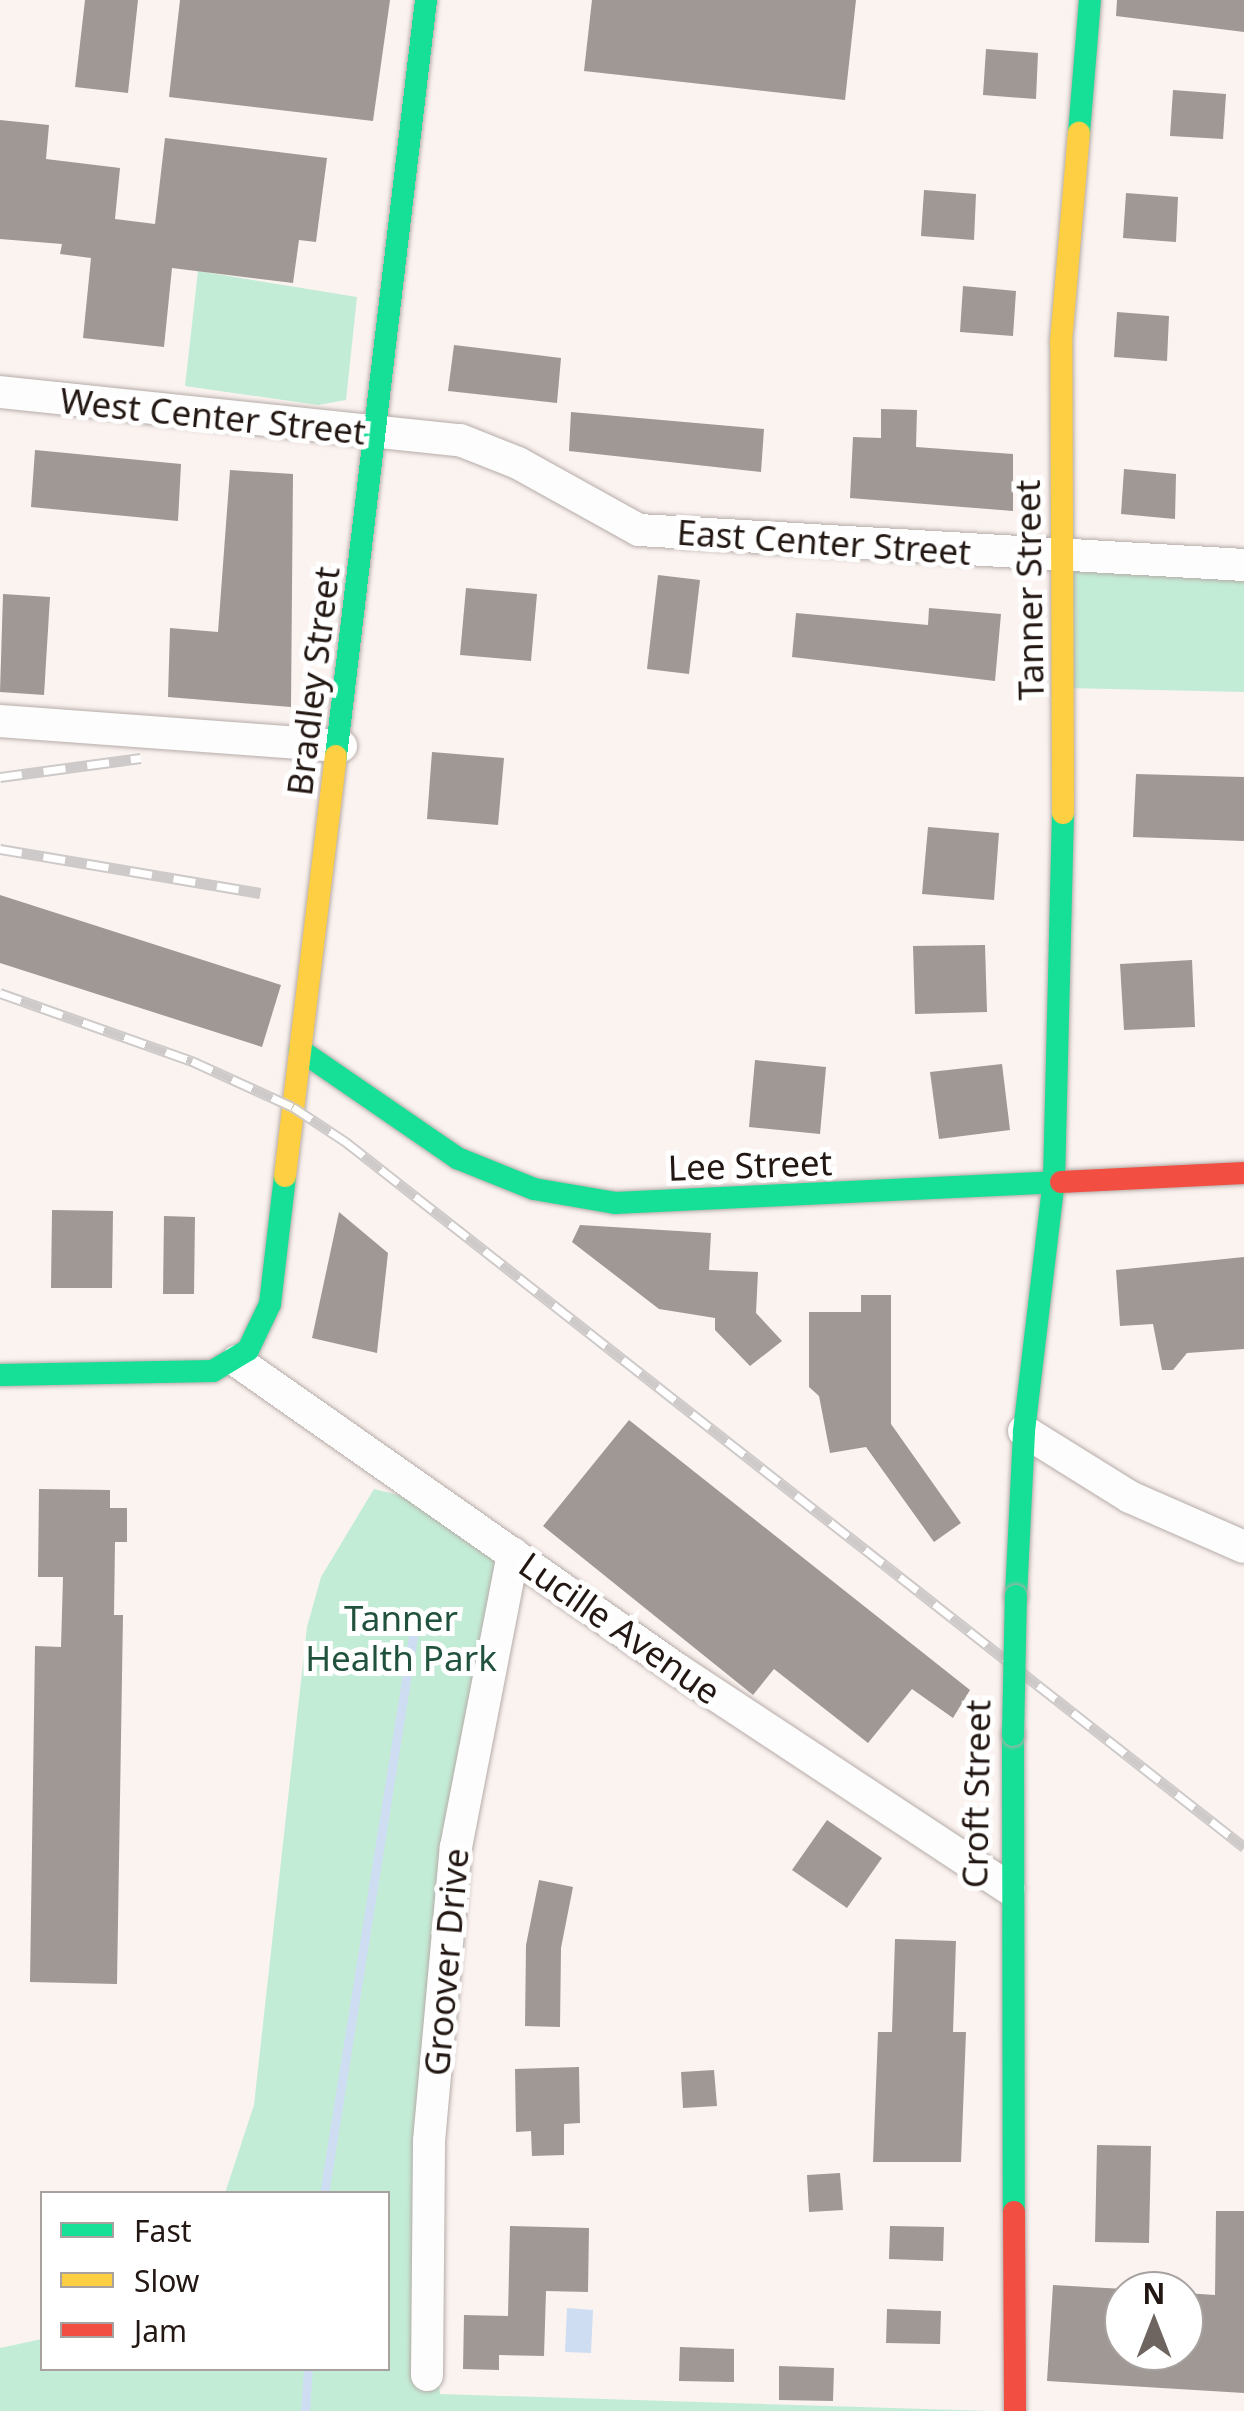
<!DOCTYPE html>
<style>
body{margin:0}
#map{position:relative;width:1244px;height:2411px;overflow:hidden;background:#fbf3f0;font-family:"Noto Sans",sans-serif}
div>[style]{position:absolute}
.green>*{inset:0;background:#c3ecd6}
.water>*{inset:0;background:#ceddf2}
.stream>*{height:9px;margin:-4.5px;padding:0 4.5px;transform-origin:4.5px;border-radius:4.5px;background:#ceddf2}
.building>*{inset:0;background:#a09894}
.roads{filter:drop-shadow(0 0 2px #b5aca8) drop-shadow(0 0 2px #b5aca8)}
.street>*{height:32px;margin:-16px;padding:0 16px;transform-origin:16px;border-radius:16px;background:#fefdfd}
.fast>*{height:22px;margin:-11px;padding:0 11px;transform-origin:11px;border-radius:11px;background:#16e098}
.slow>*{height:22px;margin:-11px;padding:0 11px;transform-origin:11px;border-radius:11px;background:#ffcf43}
.jam>*{height:22px;margin:-11px;padding:0 11px;transform-origin:11px;border-radius:11px;background:#f24e42}
.rail>*{height:11px;margin-top:-5.5px;transform-origin:0;background:repeating-linear-gradient(90deg,#fff 0 22px,#cdcac9 0 44px);box-sizing:border-box;border-block:2px solid #cdcac9}
.bridges{filter:drop-shadow(0 0 2px #b5aca8) drop-shadow(0 0 2px #b5aca8)}
.fast-bridge>*{height:22px;margin:-11px;padding:0 11px;transform-origin:11px;border-radius:11px;background:#16e098}
span{translate:-50% -50%;white-space:nowrap;text-align:center;line-height:1.15;-webkit-text-stroke:10px #fff;paint-order:stroke}
.street-label{font-size:35px;color:#221712}
.park-label{font-size:35px;color:#21523d}
.legend{position:absolute;left:40px;top:2191px;width:350px;height:180px;box-sizing:border-box;background:#fff;border:2px solid #a7a2a0;margin:0;padding:12px 18px;list-style:none;font-size:30px;color:#221712}
.legend li{display:flex;align-items:center;gap:20px;height:50px}
.legend b{width:50px;border:2px solid #a7a2a0}
.north{position:absolute;left:1104px;top:2271px;width:100px;height:100px;box-sizing:border-box;background:#fff;border:2px solid #a7a2a0;border-radius:50%;rotate:0deg;font-size:28px;font-weight:700;line-height:40px;text-align:center;color:#221712}
.north::after{content:'';display:block;margin:auto;width:35px;height:45px;background:#6e6460;clip-path:polygon(50% 0,100% 100%,50% 72%,0 100%)}
</style>
<div id="map">
<div class="green">
<div style="clip-path:polygon(198px 271px,357px 297px,346px 400px,318px 405px,185px 386px)"></div>
<div style="clip-path:polygon(1065px 557px,1244px 565px,1244px 692px,1066px 688px)"></div>
<div style="clip-path:polygon(374px 1489px,406px 1497px,513px 1553px,456px 1847px,426px 2258px,440px 2394px,991px 2411px,0 2411px,0 2348px,42px 2339px,42px 2368px,388px 2368px,388px 2194px,225px 2193px,254px 2105px,307px 1627px,321px 1577px)"></div>
</div>
<div class="water">
<div style="clip-path:polygon(567px 2308px,593px 2310px,591px 2353px,565px 2352px)"></div>
</div>
<div class="stream">
<div style="left:324px;top:2194px;width:571px;rotate:-80.93deg"></div>
<div style="left:305px;top:2411px;width:43px;rotate:-86deg"></div>
</div>
<div class="building">
<div style="clip-path:polygon(85px 0,138px 0,128px 93px,75px 87px)"></div>
<div style="clip-path:polygon(180px 0,390px 0,373px 121px,169px 97px)"></div>
<div style="clip-path:polygon(592px 0,856px 0,845px 100px,584px 71px)"></div>
<div style="clip-path:polygon(1117px 0,1244px 0,1244px 32px,1116px 16px)"></div>
<div style="clip-path:polygon(986px 49px,1038px 53px,1036px 99px,983px 95px)"></div>
<div style="clip-path:polygon(1173px 90px,1226px 94px,1223px 139px,1170px 136px)"></div>
<div style="clip-path:polygon(0 120px,49px 125px,46px 159px,120px 168px,115px 219px,155px 224px,165px 138px,327px 158px,316px 242px,299px 240px,293px 283px,172px 268px,164px 347px,83px 338px,91px 258px,60px 254px,62px 244px,0 239px)"></div>
<div style="clip-path:polygon(924px 190px,976px 194px,974px 240px,921px 236px)"></div>
<div style="clip-path:polygon(1126px 193px,1178px 197px,1176px 242px,1123px 238px)"></div>
<div style="clip-path:polygon(963px 286px,1016px 291px,1013px 336px,960px 332px)"></div>
<div style="clip-path:polygon(1117px 312px,1169px 316px,1167px 361px,1114px 357px)"></div>
<div style="clip-path:polygon(454px 345px,561px 358px,557px 403px,448px 391px)"></div>
<div style="clip-path:polygon(881px 409px,917px 410px,916px 447px,1013px 454px,1013px 511px,850px 498px,853px 437px,881px 438px)"></div>
<div style="clip-path:polygon(571px 412px,764px 429px,761px 472px,569px 451px)"></div>
<div style="clip-path:polygon(35px 450px,181px 464px,178px 521px,31px 507px)"></div>
<div style="clip-path:polygon(1124px 469px,1176px 474px,1175px 519px,1121px 514px)"></div>
<div style="clip-path:polygon(230px 470px,293px 474px,291px 707px,168px 697px,170px 628px,218px 632px)"></div>
<div style="clip-path:polygon(658px 575px,700px 580px,689px 674px,647px 669px)"></div>
<div style="clip-path:polygon(466px 588px,537px 594px,531px 661px,460px 655px)"></div>
<div style="clip-path:polygon(3px 594px,50px 597px,44px 695px,0 692px)"></div>
<div style="clip-path:polygon(929px 608px,1001px 614px,995px 681px,792px 657px,796px 613px,928px 625px)"></div>
<div style="clip-path:polygon(432px 752px,504px 758px,498px 825px,427px 819px)"></div>
<div style="clip-path:polygon(1136px 774px,1244px 777px,1244px 841px,1133px 837px)"></div>
<div style="clip-path:polygon(928px 827px,999px 833px,994px 900px,922px 894px)"></div>
<div style="clip-path:polygon(0 895px,281px 985px,262px 1047px,0 963px)"></div>
<div style="clip-path:polygon(985px 945px,987px 1012px,915px 1014px,913px 946px)"></div>
<div style="clip-path:polygon(1192px 960px,1195px 1027px,1124px 1030px,1120px 964px)"></div>
<div style="clip-path:polygon(755px 1060px,826px 1067px,820px 1134px,749px 1127px)"></div>
<div style="clip-path:polygon(1002px 1064px,1010px 1130px,939px 1139px,930px 1072px)"></div>
<div style="clip-path:polygon(52px 1210px,113px 1211px,112px 1288px,51px 1288px)"></div>
<div style="clip-path:polygon(339px 1212px,388px 1253px,377px 1353px,312px 1338px)"></div>
<div style="clip-path:polygon(164px 1216px,195px 1217px,194px 1294px,163px 1294px)"></div>
<div style="clip-path:polygon(580px 1225px,711px 1233px,709px 1270px,758px 1272px,756px 1313px,782px 1341px,750px 1366px,715px 1330px,715px 1318px,659px 1309px,572px 1242px)"></div>
<div style="clip-path:polygon(1244px 1257px,1244px 1349px,1187px 1353px,1173px 1370px,1162px 1370px,1153px 1324px,1120px 1326px,1116px 1270px)"></div>
<div style="clip-path:polygon(861px 1295px,891px 1295px,891px 1424px,961px 1523px,934px 1542px,866px 1447px,830px 1453px,819px 1396px,809px 1387px,809px 1312px,861px 1312px)"></div>
<div style="clip-path:polygon(629px 1420px,970px 1690px,953px 1718px,912px 1689px,868px 1743px,774px 1669px,753px 1695px,543px 1526px)"></div>
<div style="clip-path:polygon(39px 1489px,110px 1490px,110px 1508px,127px 1508px,127px 1542px,115px 1542px,114px 1615px,123px 1615px,117px 1984px,30px 1982px,35px 1646px,61px 1647px,63px 1577px,38px 1577px)"></div>
<div style="clip-path:polygon(827px 1820px,882px 1858px,847px 1908px,792px 1870px)"></div>
<div style="clip-path:polygon(539px 1880px,573px 1887px,561px 1948px,560px 2027px,525px 2026px,526px 1945px)"></div>
<div style="clip-path:polygon(895px 1939px,956px 1941px,953px 2032px,966px 2032px,961px 2162px,873px 2162px,878px 2032px,892px 2032px)"></div>
<div style="clip-path:polygon(579px 2067px,580px 2123px,564px 2124px,564px 2155px,532px 2156px,531px 2131px,516px 2132px,515px 2069px)"></div>
<div style="clip-path:polygon(714px 2070px,717px 2106px,683px 2108px,681px 2072px)"></div>
<div style="clip-path:polygon(1097px 2145px,1151px 2146px,1149px 2243px,1095px 2242px)"></div>
<div style="clip-path:polygon(840px 2173px,843px 2210px,809px 2212px,807px 2175px)"></div>
<div style="clip-path:polygon(1216px 2211px,1244px 2211px,1244px 2393px,1047px 2381px,1053px 2285px,1124px 2289px,1124px 2351px,1184px 2351px,1184px 2293px,1215px 2295px)"></div>
<div style="clip-path:polygon(510px 2226px,589px 2228px,588px 2292px,546px 2291px,544px 2356px,499px 2355px,499px 2370px,463px 2369px,464px 2315px,508px 2316px)"></div>
<div style="clip-path:polygon(890px 2226px,944px 2227px,943px 2261px,889px 2259px)"></div>
<div style="clip-path:polygon(887px 2309px,941px 2311px,940px 2344px,886px 2343px)"></div>
<div style="clip-path:polygon(680px 2347px,734px 2349px,734px 2382px,679px 2381px)"></div>
<div style="clip-path:polygon(779px 2366px,834px 2368px,833px 2401px,779px 2400px)"></div>
</div>
<div class="roads">
<div class="street">
<div style="left:0;top:392px;width:462px;rotate:6deg"></div>
<div style="left:460px;top:440px;width:62px;rotate:21.6deg"></div>
<div style="left:518px;top:463px;width:138px;rotate:29deg"></div>
<div style="left:639px;top:530px;width:606px;rotate:3.31deg"></div>
<div style="left:0;top:721px;width:342px;rotate:4.2deg"></div>
<div style="left:237px;top:1361px;width:538px;rotate:35.02deg"></div>
<div style="left:678px;top:1670px;width:396px;rotate:33.4deg"></div>
<div style="left:1024px;top:1431px;width:125px;rotate:31.9deg"></div>
<div style="left:1130px;top:1497px;width:124px;rotate:23.7deg"></div>
<div style="left:427px;top:2375px;width:234px;rotate:-89.5deg"></div>
<div style="left:429px;top:2141px;width:295px;rotate:-84.8deg"></div>
<div style="left:456px;top:1847px;width:299px;rotate:-79deg"></div>
</div>
<div class="fast">
<div style="left:1079px;top:133px;width:133px;rotate:-85.3deg"></div>
<div style="left:336px;top:756px;width:761px;rotate:-83.21deg"></div>
<div style="left:300px;top:1050px;width:191px;rotate:34.5deg"></div>
<div style="left:457px;top:1158px;width:83px;rotate:21.9deg"></div>
<div style="left:534px;top:1189px;width:82px;rotate:9.8deg"></div>
<div style="left:615px;top:1203px;width:446px;rotate:-2.7deg"></div>
<div style="left:0;top:1375px;width:213px;rotate:-1.1deg"></div>
<div style="left:213px;top:1371px;width:41px;rotate:-31deg"></div>
<div style="left:248px;top:1350px;width:51px;rotate:-64.4deg"></div>
<div style="left:270px;top:1304px;width:129px;rotate:-83.3deg"></div>
<div style="left:1016px;top:1596px;width:165px;rotate:-87.2deg"></div>
<div style="left:1024px;top:1431px;width:252px;rotate:-83.2deg"></div>
<div style="left:1054px;top:1181px;width:368px;rotate:-88.6deg"></div>
<div style="left:1013px;top:1735px;width:477px;rotate:89.9deg"></div>
</div>
<div class="slow">
<div style="left:1063px;top:813px;width:471px;rotate:-90.2deg"></div>
<div style="left:1061px;top:342px;width:210px;rotate:-85.1deg"></div>
<div style="left:285px;top:1176px;width:423px;rotate:-83.1deg"></div>
</div>
<div class="jam">
<div style="left:1061px;top:1182px;width:183px;rotate:-2.8deg"></div>
<div style="left:1014px;top:2212px;width:199px;rotate:89.7deg"></div>
</div>
</div>
<div class="rail">
<div style="left:0;top:777px;width:142px;rotate:-7.7deg"></div>
<div style="left:0;top:849px;width:264px;rotate:9.6deg"></div>
<div style="left:0;top:993px;width:204px;rotate:19.5deg"></div>
<div style="left:192px;top:1061px;width:111px;rotate:24.5deg"></div>
<div style="left:293px;top:1107px;width:64px;rotate:33.4deg"></div>
<div style="left:346px;top:1142px;width:1142px;rotate:38.13deg"></div>
</div>
<div class="bridges">
<div class="fast-bridge">
<div style="left:1013px;top:1735px;width:139px;rotate:-88.8deg"></div>
</div>
</div>
<div class="street-label">
<span style="left:213px;top:416px;rotate:6deg">West Center Street</span>
<span style="left:824px;top:542px;rotate:4deg">East Center Street</span>
<span style="left:1029px;top:590px;rotate:-91deg">Tanner Street</span>
<span style="left:313px;top:681px;rotate:-83deg">Bradley Street</span>
<span style="left:750px;top:1165px;rotate:-2deg">Lee Street</span>
<span style="left:620px;top:1628px;rotate:35deg">Lucille Avenue</span>
<span style="left:976px;top:1794px;rotate:-89deg">Croft Street</span>
<span style="left:446px;top:1962px;rotate:-85deg">Groover Drive</span>
</div>
<div class="park-label">
<span style="left:401px;top:1638px">Tanner<br>Health Park</span>
</div>
<ul class="legend">
<li><b style="height:12px;background:#16e098"></b>Fast</li>
<li><b style="height:12px;background:#ffcf43"></b>Slow</li>
<li><b style="height:12px;background:#f24e42"></b>Jam</li>
</ul>
<div class="north">N</div>
</div>
